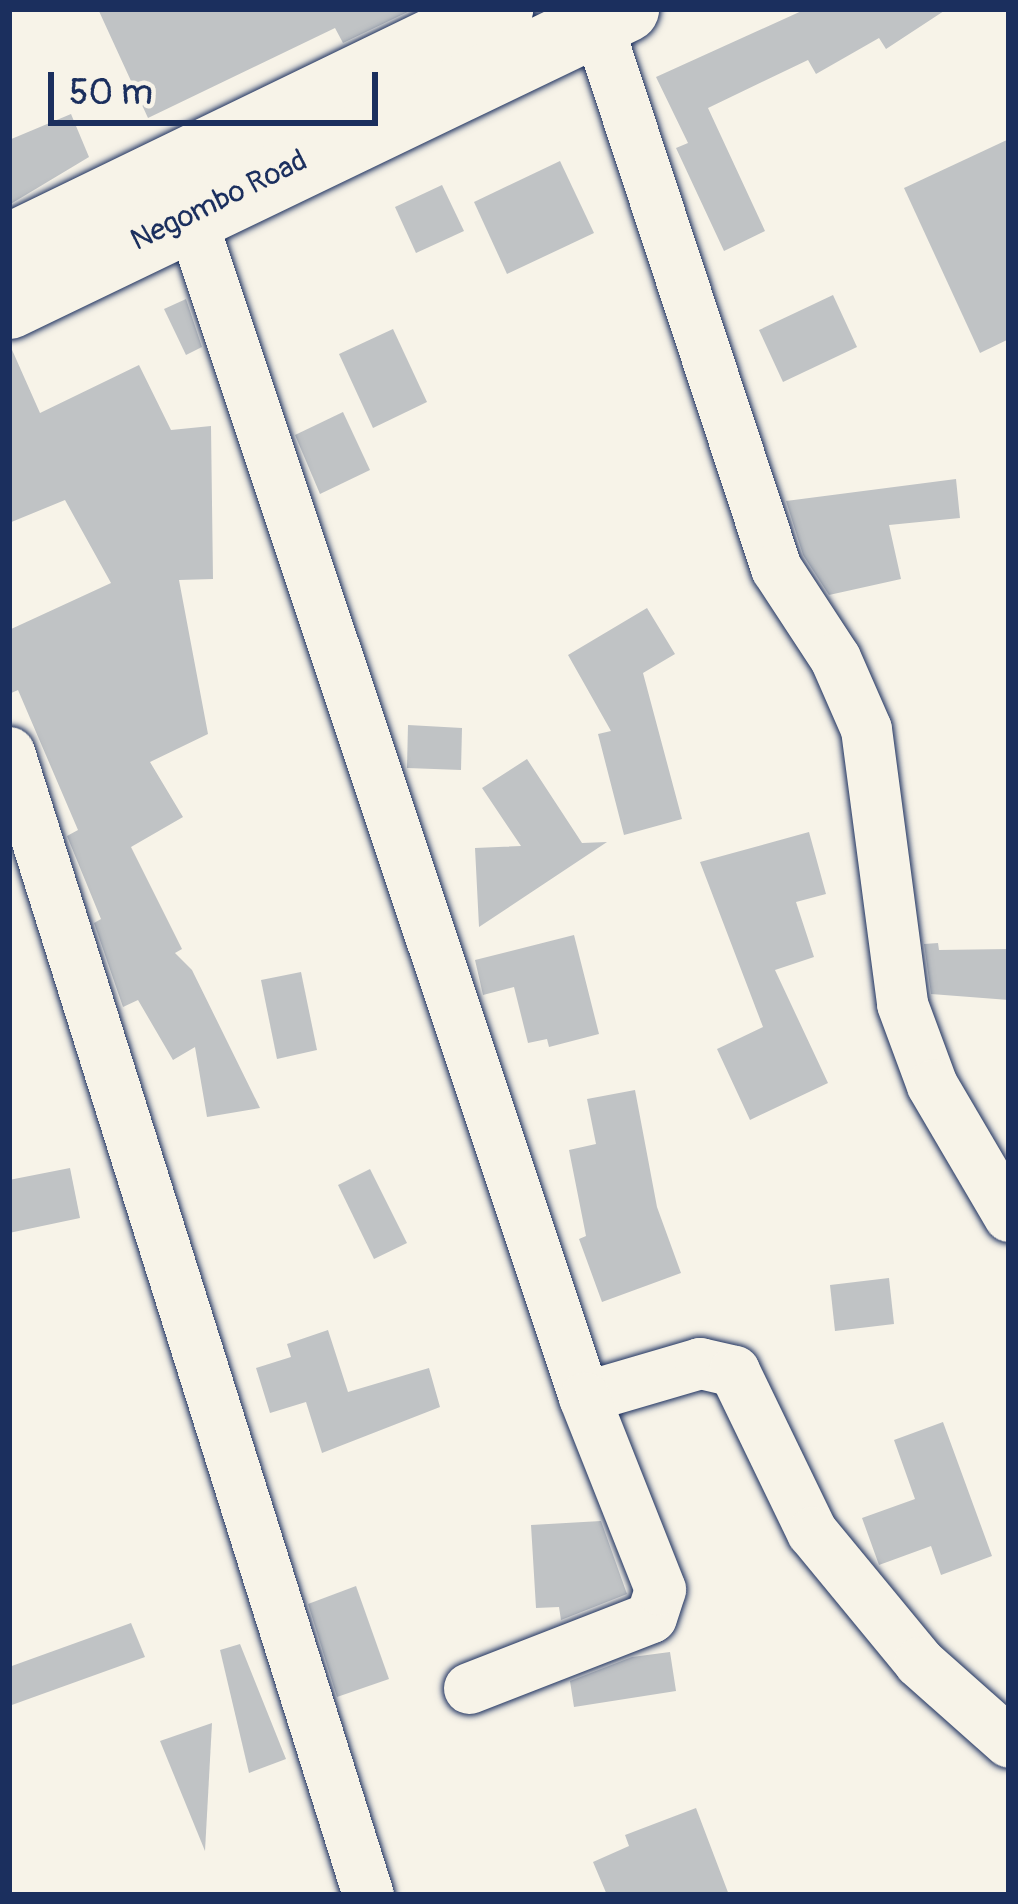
<!DOCTYPE html>
<style>
body{margin:0}
#map{position:relative;width:1018px;height:1904px;overflow:hidden;background:#f7f3e8;font-family:Pangolin,sans-serif}
div>[style]{position:absolute}
.building>*{inset:0;background:#c0c3c5}
.roads{filter:drop-shadow(0 0 3px #1b2f5e) drop-shadow(0 0 3px #1b2f5e)}
.minor>*{height:51px;margin:-25.5px;padding:0 25.5px;transform-origin:25.5px;border-radius:25.5px;background:#f7f3e8}
.highway>*{height:66px;margin:-33px;padding:0 33px;transform-origin:33px;border-radius:33px;background:#f7f3e8}
span{translate:-50% -50%;white-space:nowrap;text-align:center;line-height:1.15;-webkit-text-stroke:10px #f7f3e8;paint-order:stroke}
.street-label{font-size:30px;color:#1b2f5e}
.frame{position:absolute;inset:0;border:12px solid #1b2f5e;pointer-events:none}
.scale{position:absolute;left:48px;top:72px;width:330px;height:54px;box-sizing:border-box;border:6px solid #1b2f5e;border-top:0;padding-left:15px;font-size:36px;line-height:42px;white-space:nowrap;color:#1b2f5e;-webkit-text-stroke:9px #f7f3e8;paint-order:stroke}
</style>
<div id="map">
<div class="building">
<div style="clip-path:polygon(98px 9px,414px 9px,343px 43px,335px 28px,148px 118px)"></div>
<div style="clip-path:polygon(806px 9px,947px 9px,886px 49px,879px 38px,816px 74px,808px 60px,708px 108px,765px 231px,724px 251px,676px 148px,688px 143px,656px 77px)"></div>
<div style="clip-path:polygon(71px 114px,89px 157px,9px 205px,9px 140px)"></div>
<div style="clip-path:polygon(1009px 139px,1009px 339px,980px 353px,904px 188px)"></div>
<div style="clip-path:polygon(560px 161px,594px 233px,507px 274px,474px 202px)"></div>
<div style="clip-path:polygon(442px 185px,464px 231px,416px 253px,395px 207px)"></div>
<div style="clip-path:polygon(833px 295px,857px 347px,783px 382px,759px 330px)"></div>
<div style="clip-path:polygon(186px 299px,202px 347px,186px 355px,164px 309px)"></div>
<div style="clip-path:polygon(393px 329px,427px 402px,373px 428px,339px 354px)"></div>
<div style="clip-path:polygon(9px 343px,40px 413px,139px 365px,171px 430px,211px 426px,213px 579px,179px 580px,208px 734px,150px 762px,183px 817px,131px 847px,182px 949px,175px 953px,192px 970px,260px 1108px,207px 1117px,195px 1047px,173px 1060px,138px 1000px,123px 1007px,94px 923px,101px 919px,67px 836px,78px 830px,18px 690px,9px 694px,9px 630px,111px 583px,65px 500px,9px 523px)"></div>
<div style="clip-path:polygon(343px 412px,370px 470px,320px 494px,295px 435px)"></div>
<div style="clip-path:polygon(956px 479px,960px 518px,889px 525px,901px 579px,829px 595px,803px 555px,786px 501px)"></div>
<div style="clip-path:polygon(647px 608px,675px 654px,643px 673px,682px 819px,624px 835px,598px 734px,611px 731px,568px 655px)"></div>
<div style="clip-path:polygon(408px 725px,462px 728px,461px 770px,407px 768px)"></div>
<div style="clip-path:polygon(527px 759px,582px 843px,607px 842px,479px 927px,475px 848px,521px 846px,482px 788px)"></div>
<div style="clip-path:polygon(809px 832px,826px 894px,796px 902px,814px 957px,775px 970px,828px 1083px,750px 1120px,717px 1049px,763px 1027px,700px 862px)"></div>
<div style="clip-path:polygon(574px 935px,599px 1034px,549px 1047px,547px 1039px,528px 1043px,514px 987px,483px 995px,475px 960px)"></div>
<div style="clip-path:polygon(938px 943px,939px 950px,1009px 949px,1009px 1000px,931px 994px,924px 944px)"></div>
<div style="clip-path:polygon(301px 972px,317px 1050px,277px 1059px,261px 980px)"></div>
<div style="clip-path:polygon(635px 1090px,657px 1207px,681px 1273px,602px 1302px,579px 1239px,586px 1236px,569px 1150px,596px 1144px,587px 1099px)"></div>
<div style="clip-path:polygon(70px 1168px,80px 1218px,9px 1233px,9px 1180px)"></div>
<div style="clip-path:polygon(370px 1169px,407px 1243px,374px 1259px,338px 1185px)"></div>
<div style="clip-path:polygon(889px 1278px,894px 1324px,835px 1331px,830px 1285px)"></div>
<div style="clip-path:polygon(328px 1330px,348px 1392px,429px 1368px,440px 1407px,322px 1453px,306px 1402px,270px 1413px,256px 1368px,291px 1357px,287px 1344px)"></div>
<div style="clip-path:polygon(943px 1422px,992px 1556px,941px 1575px,931px 1546px,879px 1565px,862px 1518px,915px 1499px,894px 1440px)"></div>
<div style="clip-path:polygon(601px 1521px,627px 1594px,561px 1620px,559px 1607px,536px 1608px,531px 1525px)"></div>
<div style="clip-path:polygon(356px 1586px,389px 1679px,337px 1697px,308px 1604px)"></div>
<div style="clip-path:polygon(131px 1623px,145px 1657px,9px 1706px,9px 1667px)"></div>
<div style="clip-path:polygon(240px 1644px,286px 1759px,249px 1773px,220px 1650px)"></div>
<div style="clip-path:polygon(670px 1652px,676px 1691px,574px 1707px,570px 1681px,632px 1657px)"></div>
<div style="clip-path:polygon(212px 1723px,205px 1851px,160px 1741px)"></div>
<div style="clip-path:polygon(696px 1808px,729px 1895px,607px 1895px,593px 1862px,629px 1846px,625px 1835px)"></div>
</div>
<div class="roads">
<div class="minor">
<div style="left:592px;top:9px;width:589px;rotate:71.78deg"></div>
<div style="left:776px;top:568px;width:108px;rotate:56.8deg"></div>
<div style="left:835px;top:658px;width:77px;rotate:66.4deg"></div>
<div style="left:866px;top:729px;width:277px;rotate:82.5deg"></div>
<div style="left:902px;top:1004px;width:86px;rotate:69.7deg"></div>
<div style="left:932px;top:1085px;width:152px;rotate:59.6deg"></div>
<div style="left:180px;top:186px;width:1277px;rotate:71.55deg"></div>
<div style="left:584px;top:1397px;width:121px;rotate:-16.3deg"></div>
<div style="left:700px;top:1363px;width:35px;rotate:13deg"></div>
<div style="left:734px;top:1371px;width:179px;rotate:64.2deg"></div>
<div style="left:812px;top:1532px;width:168px;rotate:50.5deg"></div>
<div style="left:919px;top:1662px;width:120px;rotate:41.6deg"></div>
<div style="left:9px;top:752px;width:1198px;rotate:72.56deg"></div>
<div style="left:469px;top:1688px;width:195px;rotate:-21.3deg"></div>
<div style="left:651px;top:1617px;width:29px;rotate:-72deg"></div>
<div style="left:660px;top:1589px;width:206px;rotate:-111.6deg"></div>
</div>
<div class="highway">
<div style="left:9px;top:247px;width:546px;rotate:-25.86deg"></div>
<div style="left:9px;top:306px;width:685px;rotate:-25.7deg"></div>
</div>
</div>
<div class="street-label">
<span style="left:219px;top:201px;rotate:-26deg">Negombo Road</span>
</div>
<div class="frame"></div>
<div class="scale">50 m</div>
</div>
